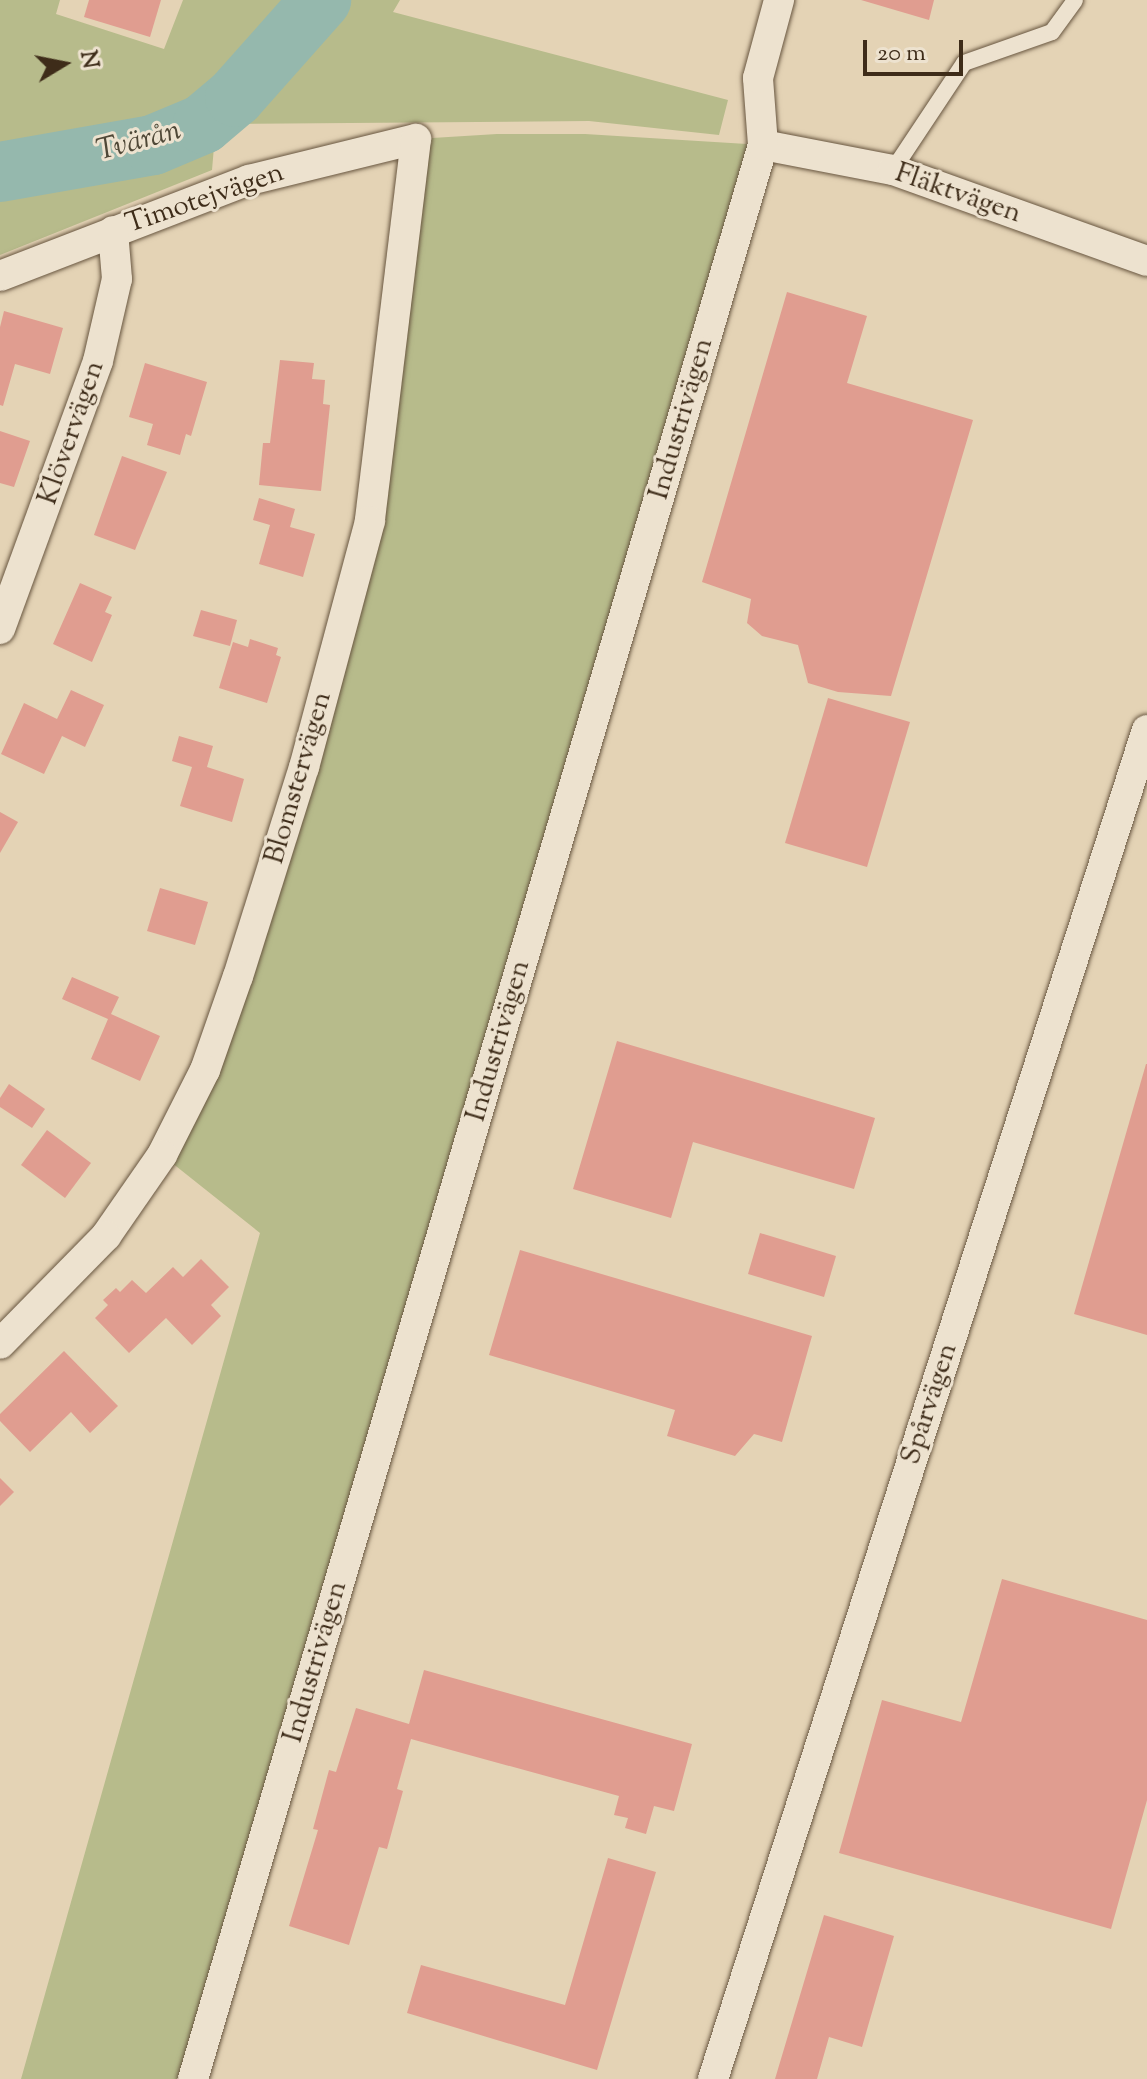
<!DOCTYPE html>
<meta charset="utf-8">
<style>
body{margin:0}
#map{position:relative;width:1147px;height:2079px;overflow:hidden;background:#e4d3b5;font-family:"Sorts Mill Goudy",serif}
div>[style]{position:absolute}
.green>*{inset:0;background:#b7bb8b}
.river>*{height:60px;margin:-30px;padding:0 30px;transform-origin:30px;border-radius:30px;background:#95b8ad}
.building>*{inset:0;background:#e09d90}
.roads{filter:drop-shadow(0 0 2px #685640) drop-shadow(0 0 2px #685640)}
.service>*{height:16px;margin:-8px;padding:0 8px;transform-origin:8px;border-radius:8px;background:#ede2cf}
.minor>*{height:30px;margin:-15px;padding:0 15px;transform-origin:15px;border-radius:15px;background:#ede2cf}
span{translate:-50% -50%;white-space:nowrap;text-align:center;line-height:1.15;-webkit-text-stroke:6px #ede2cf;paint-order:stroke}
.street-label{font-size:28px;color:#3e2c19}
.water-label{font-size:30px;color:#4f4837;font-style:italic}
.north{position:absolute;left:24px;top:24px;width:80px;height:80px;-webkit-text-stroke:6px #ede2cf;paint-order:stroke;rotate:80deg;font-size:22px;font-weight:700;line-height:32px;text-align:center;color:#3e2c19}
.north::after{content:'';display:block;margin:auto;width:28px;height:36px;background:#3e2c19;clip-path:polygon(50% 0,100% 100%,50% 72%,0 100%)}
.scale{position:absolute;left:863px;top:40px;width:100px;height:36px;box-sizing:border-box;border:4px solid #3e2c19;border-top:0;padding-left:10px;font-size:24px;line-height:28px;white-space:nowrap;color:#3e2c19;-webkit-text-stroke:6px #ede2cf;paint-order:stroke}
</style>
<div id="map">
<div class="green">
<div style="clip-path:polygon(0 0,60px 0,56px 14px,164px 49px,183px 0,291px 0,218px 91px,218px 108px,320px 0,400px 0,393px 12px,728px 100px,719px 135px,589px 121px,216px 124px,212px 170px,0 255px)"></div>
<div style="clip-path:polygon(497px 134px,585px 134px,763px 145px,193px 2079px,21px 2079px,260px 1233px,162px 1155px,205px 1070px,370px 521px,416px 139px)"></div>
</div>
<div class="river">
<div style="left:0;top:172px;width:155px;rotate:-10deg"></div>
<div style="left:153px;top:145px;width:54px;rotate:-22.8deg"></div>
<div style="left:203px;top:124px;width:42px;rotate:-40.2deg"></div>
<div style="left:235px;top:97px;width:130px;rotate:-48.4deg"></div>
</div>
<div class="building">
<div style="clip-path:polygon(89px 0,161px 0,150px 37px,84px 17px)"></div>
<div style="clip-path:polygon(861px 0,934px 0,929px 20px)"></div>
<div style="clip-path:polygon(787px 292px,867px 316px,847px 383px,973px 420px,891px 696px,838px 692px,808px 683px,798px 645px,762px 636px,747px 623px,751px 599px,702px 582px)"></div>
<div style="clip-path:polygon(4px 311px,63px 328px,50px 374px,15px 364px,3px 406px,0 405px,0 327px)"></div>
<div style="clip-path:polygon(280px 360px,314px 363px,312px 379px,325px 380px,323px 404px,330px 405px,321px 491px,259px 485px,263px 443px,270px 443px)"></div>
<div style="clip-path:polygon(145px 363px,207px 382px,191px 436px,186px 434px,180px 455px,147px 445px,153px 424px,129px 417px)"></div>
<div style="clip-path:polygon(0 431px,30px 441px,14px 487px,0 483px)"></div>
<div style="clip-path:polygon(122px 456px,167px 472px,135px 550px,94px 535px)"></div>
<div style="clip-path:polygon(259px 498px,295px 509px,290px 527px,315px 534px,303px 577px,259px 564px,270px 525px,253px 520px)"></div>
<div style="clip-path:polygon(80px 583px,112px 597px,105px 612px,112px 615px,92px 662px,53px 644px)"></div>
<div style="clip-path:polygon(201px 610px,237px 620px,230px 646px,193px 636px)"></div>
<div style="clip-path:polygon(250px 639px,278px 648px,276px 655px,281px 657px,267px 703px,219px 688px,233px 642px,248px 647px)"></div>
<div style="clip-path:polygon(71px 690px,104px 705px,85px 747px,62px 736px,44px 774px,1px 754px,24px 703px,57px 719px)"></div>
<div style="clip-path:polygon(828px 698px,910px 722px,867px 867px,785px 843px)"></div>
<div style="clip-path:polygon(179px 736px,213px 746px,207px 767px,244px 779px,232px 822px,180px 806px,192px 767px,172px 761px)"></div>
<div style="clip-path:polygon(0 812px,18px 822px,0 853px)"></div>
<div style="clip-path:polygon(160px 888px,208px 902px,195px 945px,147px 931px)"></div>
<div style="clip-path:polygon(72px 977px,119px 997px,111px 1014px,160px 1036px,140px 1081px,91px 1059px,108px 1019px,62px 999px)"></div>
<div style="clip-path:polygon(617px 1041px,875px 1118px,854px 1189px,693px 1142px,671px 1218px,573px 1189px)"></div>
<div style="clip-path:polygon(1146px 1064px,1147px 1064px,1147px 1335px,1074px 1314px)"></div>
<div style="clip-path:polygon(9px 1084px,45px 1109px,32px 1128px,0 1107px,0 1098px)"></div>
<div style="clip-path:polygon(47px 1130px,91px 1163px,65px 1198px,21px 1165px)"></div>
<div style="clip-path:polygon(760px 1233px,836px 1256px,824px 1297px,748px 1274px)"></div>
<div style="clip-path:polygon(520px 1250px,812px 1336px,782px 1442px,754px 1434px,735px 1456px,667px 1436px,675px 1410px,489px 1355px)"></div>
<div style="clip-path:polygon(201px 1259px,229px 1287px,211px 1305px,221px 1316px,192px 1345px,166px 1318px,129px 1353px,95px 1318px,108px 1305px,103px 1300px,116px 1288px,120px 1292px,132px 1280px,146px 1293px,173px 1267px,183px 1277px)"></div>
<div style="clip-path:polygon(64px 1351px,118px 1406px,90px 1433px,71px 1412px,30px 1452px,0 1421px,0 1414px)"></div>
<div style="clip-path:polygon(0 1478px,14px 1492px,0 1506px)"></div>
<div style="clip-path:polygon(1002px 1579px,1147px 1620px,1147px 1800px,1111px 1929px,839px 1853px,882px 1700px,961px 1722px)"></div>
<div style="clip-path:polygon(424px 1670px,692px 1744px,674px 1811px,654px 1806px,646px 1834px,625px 1828px,628px 1818px,614px 1815px,619px 1796px,411px 1739px,397px 1789px,403px 1791px,387px 1849px,379px 1847px,349px 1945px,289px 1926px,318px 1830px,313px 1829px,329px 1770px,336px 1772px,356px 1708px,409px 1724px)"></div>
<div style="clip-path:polygon(608px 1858px,656px 1872px,597px 2070px,407px 2013px,421px 1965px,565px 2005px)"></div>
<div style="clip-path:polygon(824px 1915px,894px 1936px,862px 2047px,829px 2037px,817px 2079px,775px 2079px)"></div>
</div>
<div class="roads">
<div class="service">
<div style="left:893px;top:170px;width:128px;rotate:-56.4deg"></div>
<div style="left:964px;top:63px;width:93px;rotate:-19.4deg"></div>
<div style="left:1052px;top:32px;width:39px;rotate:-54deg"></div>
</div>
<div class="minor">
<div style="left:763px;top:145px;width:132px;rotate:10.9deg"></div>
<div style="left:893px;top:170px;width:270px;rotate:19.7deg"></div>
<div style="left:0;top:276px;width:267px;rotate:-21.1deg"></div>
<div style="left:249px;top:180px;width:172px;rotate:-13.8deg"></div>
<div style="left:416px;top:139px;width:385px;rotate:96.9deg"></div>
<div style="left:370px;top:521px;width:255px;rotate:105deg"></div>
<div style="left:304px;top:767px;width:219px;rotate:107.5deg"></div>
<div style="left:238px;top:976px;width:100px;rotate:109.3deg"></div>
<div style="left:205px;top:1070px;width:95px;rotate:116.8deg"></div>
<div style="left:162px;top:1155px;width:98px;rotate:124.7deg"></div>
<div style="left:106px;top:1236px;width:151px;rotate:134.5deg"></div>
<div style="left:0;top:629px;width:285px;rotate:-69.9deg"></div>
<div style="left:98px;top:361px;width:84px;rotate:-77deg"></div>
<div style="left:117px;top:279px;width:48px;rotate:-94.8deg"></div>
<div style="left:193px;top:2079px;width:2016px;rotate:-73.58deg"></div>
<div style="left:763px;top:145px;width:67px;rotate:-94.3deg"></div>
<div style="left:758px;top:78px;width:81px;rotate:-74.9deg"></div>
<div style="left:713px;top:2079px;width:1417px;rotate:-72.17deg"></div>
</div>
</div>
<div class="street-label">
<span style="left:958px;top:194px;rotate:19deg">Fläktvägen</span>
<span style="left:205px;top:199px;rotate:-19deg">Timotejvägen</span>
<span style="left:682px;top:419px;rotate:-74deg">Industrivägen</span>
<span style="left:72px;top:433px;rotate:-71deg">Klövervägen</span>
<span style="left:299px;top:778px;rotate:-74deg">Blomstervägen</span>
<span style="left:499px;top:1041px;rotate:-74deg">Industrivägen</span>
<span style="left:930px;top:1404px;rotate:-72deg">Spårvägen</span>
<span style="left:316px;top:1662px;rotate:-74deg">Industrivägen</span>
</div>
<div class="water-label">
<span style="left:139px;top:142px;rotate:-15deg">Tvärån</span>
</div>
<div class="north">N</div>
<div class="scale">20 m</div>
</div>
